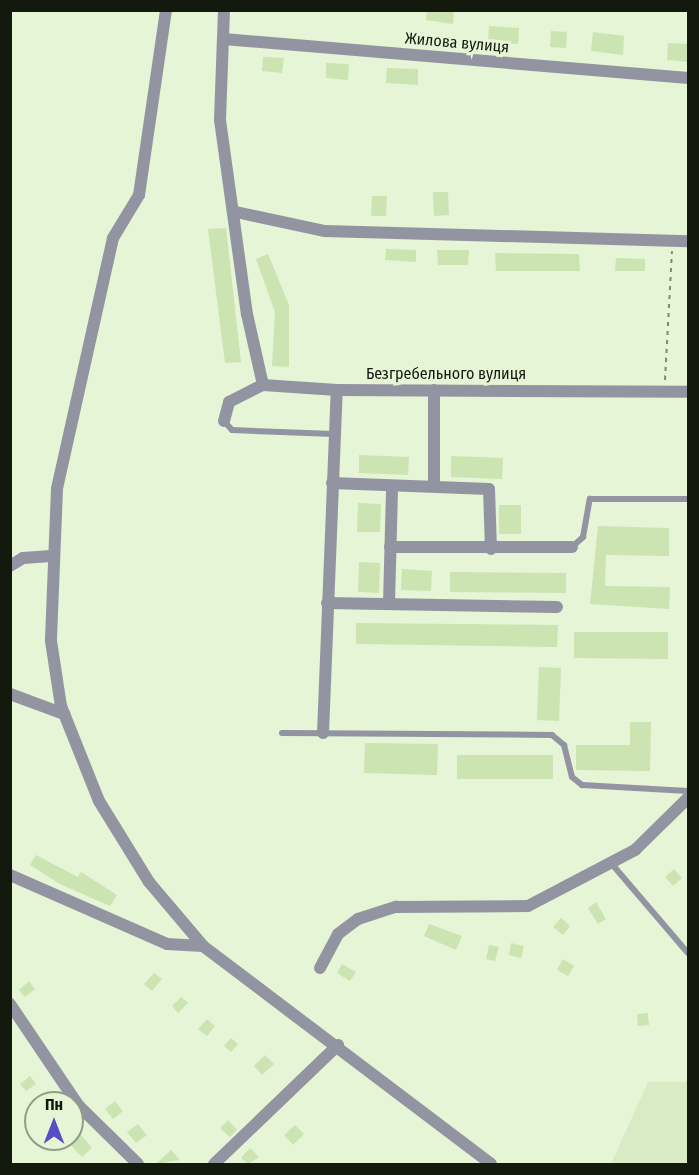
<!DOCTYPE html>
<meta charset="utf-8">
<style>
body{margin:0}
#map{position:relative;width:699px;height:1175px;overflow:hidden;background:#e6f5d5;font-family:"Fira Sans Condensed",sans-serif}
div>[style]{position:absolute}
.built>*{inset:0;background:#d8ebc4}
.building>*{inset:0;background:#cce3b2}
.path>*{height:2px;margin-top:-1px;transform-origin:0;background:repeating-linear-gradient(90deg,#7e8873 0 4.5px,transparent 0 9px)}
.service>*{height:6px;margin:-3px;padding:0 3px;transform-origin:3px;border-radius:3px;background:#9394a2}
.minor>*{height:12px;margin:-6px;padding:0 6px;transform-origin:6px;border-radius:6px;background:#9394a2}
span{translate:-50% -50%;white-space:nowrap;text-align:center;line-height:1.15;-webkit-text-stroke:6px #e6f5d5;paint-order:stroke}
.street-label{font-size:16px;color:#14190e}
.frame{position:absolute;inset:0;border:12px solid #14190e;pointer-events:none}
.north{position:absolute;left:24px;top:1091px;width:60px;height:60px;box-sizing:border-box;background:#e6f5d5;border:2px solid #929d85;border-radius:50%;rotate:0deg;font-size:16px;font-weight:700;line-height:24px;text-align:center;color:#14190e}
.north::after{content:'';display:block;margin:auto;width:21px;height:27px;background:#594dc5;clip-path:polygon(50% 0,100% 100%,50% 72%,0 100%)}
</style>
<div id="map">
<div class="built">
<div style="clip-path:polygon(648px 1082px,688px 1082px,688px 1164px,611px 1164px)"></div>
</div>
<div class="building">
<div style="clip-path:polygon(427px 10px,454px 10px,453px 24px,426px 20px)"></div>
<div style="clip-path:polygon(489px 26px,519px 28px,518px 44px,488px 42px)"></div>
<div style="clip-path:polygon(551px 31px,567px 32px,566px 48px,550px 47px)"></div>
<div style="clip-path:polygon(593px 32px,624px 36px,623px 55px,591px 51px)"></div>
<div style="clip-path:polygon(668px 43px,688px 44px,688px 62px,667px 60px)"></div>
<div style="clip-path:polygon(263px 57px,284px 58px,282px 73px,262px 71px)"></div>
<div style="clip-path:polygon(326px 63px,349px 64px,348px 80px,326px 78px)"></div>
<div style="clip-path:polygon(387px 68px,418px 69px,418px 85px,386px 83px)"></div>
<div style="clip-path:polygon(433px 192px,448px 192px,449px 215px,434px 216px)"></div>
<div style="clip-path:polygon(372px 196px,387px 196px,386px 216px,371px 216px)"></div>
<div style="clip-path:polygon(226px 228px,241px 362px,225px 363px,208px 229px)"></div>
<div style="clip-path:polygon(386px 249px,416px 250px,416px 262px,385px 260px)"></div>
<div style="clip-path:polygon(437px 250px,469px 250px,468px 265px,438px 265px)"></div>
<div style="clip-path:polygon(495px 253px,579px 254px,580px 271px,496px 271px)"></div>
<div style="clip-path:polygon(268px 254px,289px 305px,289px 367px,272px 366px,275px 312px,256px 259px)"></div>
<div style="clip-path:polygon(616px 258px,645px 259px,645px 271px,615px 271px)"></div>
<div style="clip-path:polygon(359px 455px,409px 457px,408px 475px,359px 473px)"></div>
<div style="clip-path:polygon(451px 456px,503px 458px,502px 479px,451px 477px)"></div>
<div style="clip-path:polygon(358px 503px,381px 504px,380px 532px,357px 532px)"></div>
<div style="clip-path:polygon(499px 505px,521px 505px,521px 534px,499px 534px)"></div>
<div style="clip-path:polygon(598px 526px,669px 528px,669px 556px,606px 555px,605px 586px,670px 587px,669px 609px,590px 604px)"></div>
<div style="clip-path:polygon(359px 562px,380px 563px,379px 593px,358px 592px)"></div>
<div style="clip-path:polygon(402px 569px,432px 571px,431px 591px,401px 590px)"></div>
<div style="clip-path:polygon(450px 572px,566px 573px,566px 593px,450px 592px)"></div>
<div style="clip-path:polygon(356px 623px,558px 625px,557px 647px,356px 644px)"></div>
<div style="clip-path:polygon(574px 632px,668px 632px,668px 659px,574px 658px)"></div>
<div style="clip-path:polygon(539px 667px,561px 668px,559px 721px,537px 720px)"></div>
<div style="clip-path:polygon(630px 722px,651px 722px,650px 771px,576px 770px,576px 745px,630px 745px)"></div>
<div style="clip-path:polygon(365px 743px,438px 744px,437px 775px,364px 773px)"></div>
<div style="clip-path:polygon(457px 755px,553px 755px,553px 779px,457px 779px)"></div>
<div style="clip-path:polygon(36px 855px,78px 877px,81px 872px,117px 895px,110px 906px,60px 884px,30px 865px)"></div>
<div style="clip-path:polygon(674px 869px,682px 878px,673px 886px,665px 877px)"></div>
<div style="clip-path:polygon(596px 902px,606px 919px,598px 924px,588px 908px)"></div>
<div style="clip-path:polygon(561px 918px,570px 926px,563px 935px,553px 927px)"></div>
<div style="clip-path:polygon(429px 924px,462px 936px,456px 950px,424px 936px)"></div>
<div style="clip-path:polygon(511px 943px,524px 946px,521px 958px,509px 955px)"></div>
<div style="clip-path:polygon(489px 945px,499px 947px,495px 961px,486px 959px)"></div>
<div style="clip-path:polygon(563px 959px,574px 966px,568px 976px,557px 970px)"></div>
<div style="clip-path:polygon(342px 964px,356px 972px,350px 981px,337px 973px)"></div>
<div style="clip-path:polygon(154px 973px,162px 979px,152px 991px,144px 984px)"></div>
<div style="clip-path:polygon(29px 981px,35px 989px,25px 997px,19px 990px)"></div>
<div style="clip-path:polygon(181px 997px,188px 1003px,178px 1013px,172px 1006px)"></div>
<div style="clip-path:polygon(648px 1013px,649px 1025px,638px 1026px,637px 1014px)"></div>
<div style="clip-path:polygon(207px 1019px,215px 1026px,207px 1036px,198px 1029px)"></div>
<div style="clip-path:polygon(231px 1038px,238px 1044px,231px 1052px,224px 1046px)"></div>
<div style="clip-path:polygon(265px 1055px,274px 1064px,262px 1075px,254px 1066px)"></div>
<div style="clip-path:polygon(30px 1076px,36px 1084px,26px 1091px,20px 1084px)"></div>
<div style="clip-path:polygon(115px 1101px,123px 1111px,113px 1119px,105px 1109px)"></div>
<div style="clip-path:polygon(228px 1120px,237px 1130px,230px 1137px,220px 1128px)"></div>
<div style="clip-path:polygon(72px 1124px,92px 1148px,82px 1157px,65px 1139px,72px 1139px)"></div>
<div style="clip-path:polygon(138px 1124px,147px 1135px,136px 1143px,127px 1132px)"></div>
<div style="clip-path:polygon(295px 1125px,304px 1134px,293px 1145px,284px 1135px)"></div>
<div style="clip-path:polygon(250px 1148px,259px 1157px,248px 1164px,241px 1158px)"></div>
<div style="clip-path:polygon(171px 1150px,180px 1160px,156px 1164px)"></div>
</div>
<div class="path">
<div style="left:665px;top:380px;width:129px;rotate:-86.9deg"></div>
</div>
<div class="service">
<div style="left:224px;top:421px;width:12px;rotate:48deg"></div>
<div style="left:232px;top:430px;width:101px;rotate:2.3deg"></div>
<div style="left:572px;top:547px;width:15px;rotate:-42deg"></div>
<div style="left:583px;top:537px;width:39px;rotate:-80deg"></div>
<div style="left:590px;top:499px;width:98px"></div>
<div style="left:282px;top:733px;width:270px;rotate:0.4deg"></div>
<div style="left:552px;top:735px;width:16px;rotate:40deg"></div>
<div style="left:564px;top:745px;width:33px;rotate:76deg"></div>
<div style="left:572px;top:777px;width:13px;rotate:39deg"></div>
<div style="left:582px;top:785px;width:106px;rotate:3.2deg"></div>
<div style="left:611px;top:863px;width:118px;rotate:49.5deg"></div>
</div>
<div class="minor">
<div style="left:166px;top:10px;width:187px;rotate:98.3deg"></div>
<div style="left:139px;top:195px;width:50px;rotate:121.2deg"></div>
<div style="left:113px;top:238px;width:257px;rotate:102.6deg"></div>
<div style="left:57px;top:489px;width:152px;rotate:92.3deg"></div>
<div style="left:51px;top:641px;width:66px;rotate:81.3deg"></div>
<div style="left:61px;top:706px;width:102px;rotate:68.2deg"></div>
<div style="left:99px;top:801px;width:95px;rotate:58.3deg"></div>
<div style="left:149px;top:882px;width:84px;rotate:49.8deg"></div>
<div style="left:203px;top:946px;width:361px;rotate:37.1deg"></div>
<div style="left:224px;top:10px;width:110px;rotate:92.1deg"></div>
<div style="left:220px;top:120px;width:196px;rotate:82.1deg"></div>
<div style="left:247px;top:314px;width:73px;rotate:77.3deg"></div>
<div style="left:223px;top:39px;width:467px;rotate:4.8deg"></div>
<div style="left:236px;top:212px;width:91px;rotate:12.1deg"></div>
<div style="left:325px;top:231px;width:363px;rotate:1.6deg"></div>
<div style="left:224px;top:421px;width:20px;rotate:-75deg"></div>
<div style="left:229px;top:402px;width:38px;rotate:-27deg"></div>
<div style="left:263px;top:385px;width:74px;rotate:3.9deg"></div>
<div style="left:337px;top:390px;width:351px;rotate:0.3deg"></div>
<div style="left:332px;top:483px;width:157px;rotate:2.2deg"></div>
<div style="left:489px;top:489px;width:60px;rotate:88.1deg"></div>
<div style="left:434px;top:486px;width:96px;rotate:-90deg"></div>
<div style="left:390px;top:547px;width:182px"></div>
<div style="left:10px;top:566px;width:15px;rotate:-32deg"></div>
<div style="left:23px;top:558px;width:28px;rotate:-4deg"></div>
<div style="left:327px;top:603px;width:230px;rotate:1deg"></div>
<div style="left:389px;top:604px;width:118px;rotate:-88.5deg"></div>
<div style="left:10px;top:694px;width:58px;rotate:20.3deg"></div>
<div style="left:323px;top:733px;width:343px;rotate:-87.7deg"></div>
<div style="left:10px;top:875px;width:171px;rotate:23.7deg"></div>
<div style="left:167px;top:944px;width:36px;rotate:3deg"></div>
<div style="left:320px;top:968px;width:38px;rotate:-62deg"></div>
<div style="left:338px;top:934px;width:25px;rotate:-37deg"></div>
<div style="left:358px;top:919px;width:40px;rotate:-18deg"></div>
<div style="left:396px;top:907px;width:132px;rotate:-0.4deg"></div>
<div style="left:528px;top:906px;width:121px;rotate:-27.6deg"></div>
<div style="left:635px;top:850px;width:74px;rotate:-44.5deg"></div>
<div style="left:10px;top:1004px;width:122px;rotate:56deg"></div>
<div style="left:78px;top:1105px;width:84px;rotate:44.5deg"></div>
<div style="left:214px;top:1164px;width:172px;rotate:-43.8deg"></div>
</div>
<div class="street-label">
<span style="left:457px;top:43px;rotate:5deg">Жилова вулиця</span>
<span style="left:446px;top:374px">Безгребельного вулиця</span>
</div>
<div class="frame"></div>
<div class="north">Пн</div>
</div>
